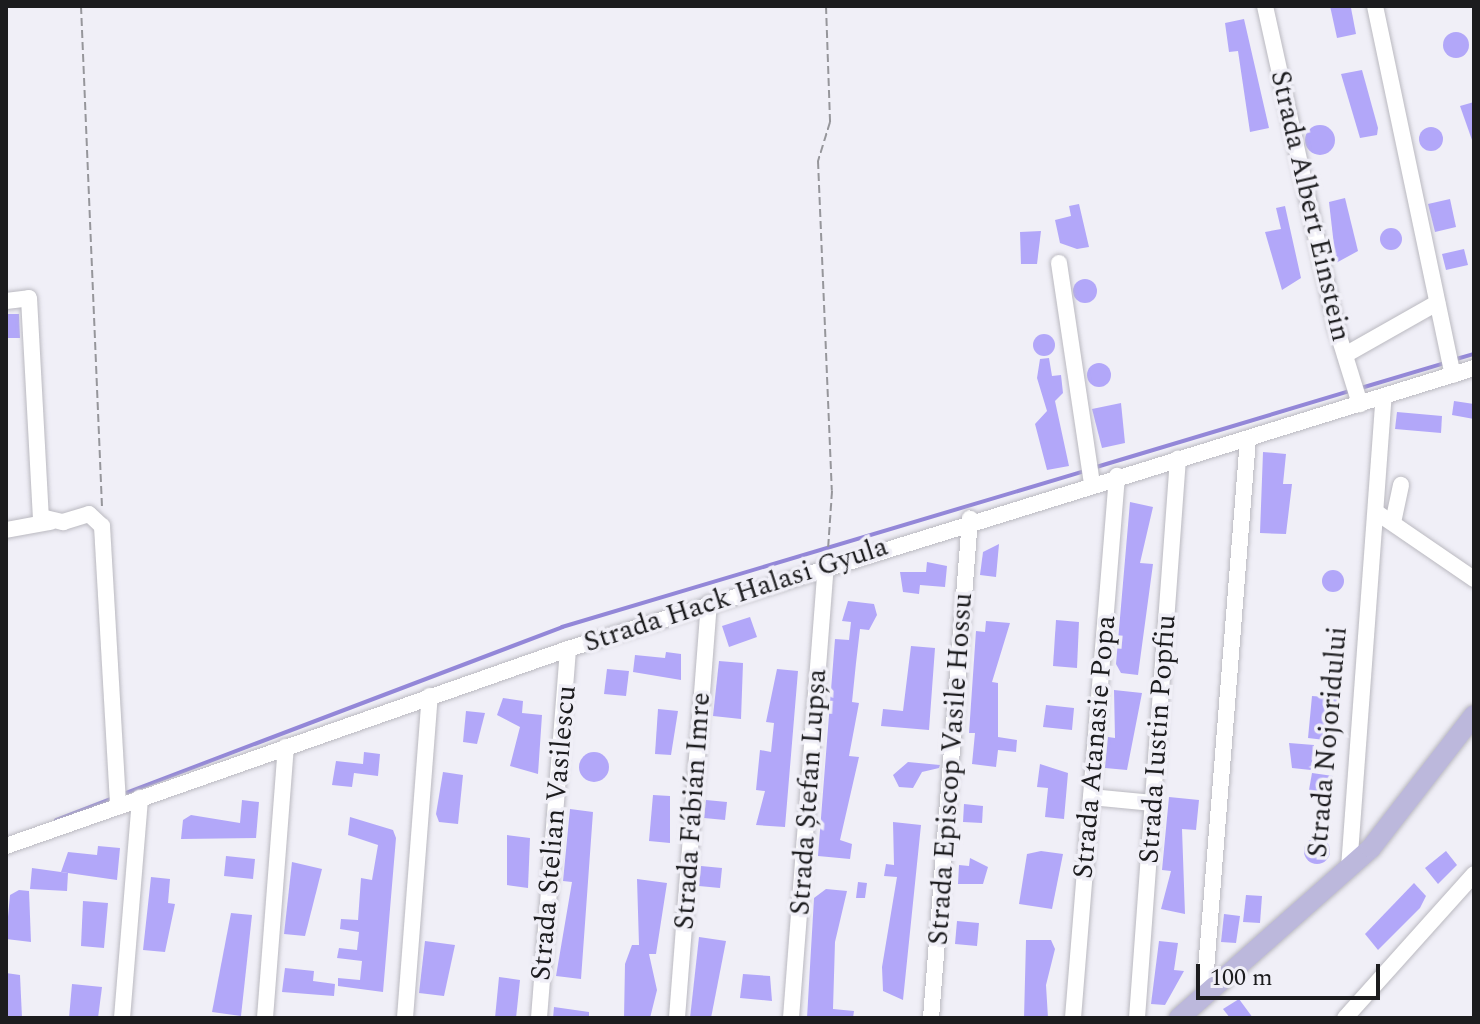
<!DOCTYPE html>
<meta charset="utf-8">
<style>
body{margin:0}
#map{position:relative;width:1480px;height:1024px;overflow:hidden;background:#f0eff7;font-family:Spectral,serif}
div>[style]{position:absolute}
.stream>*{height:4px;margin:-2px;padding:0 2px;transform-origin:2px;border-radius:2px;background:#9387d8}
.building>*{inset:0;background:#b2a7f9}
.round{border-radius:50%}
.path>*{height:2px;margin-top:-1px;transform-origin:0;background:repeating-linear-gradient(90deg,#96969b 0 8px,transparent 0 12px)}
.roads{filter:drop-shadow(0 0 2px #bab9c0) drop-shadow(0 0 2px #bab9c0)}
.minor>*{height:16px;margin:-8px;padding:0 8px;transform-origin:8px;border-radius:8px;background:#fff}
.major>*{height:20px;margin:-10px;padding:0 10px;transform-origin:10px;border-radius:10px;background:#bcb8dc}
span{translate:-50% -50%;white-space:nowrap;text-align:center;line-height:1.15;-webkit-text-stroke:7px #f0eff7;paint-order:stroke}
.street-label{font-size:28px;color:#1c1c1e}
.frame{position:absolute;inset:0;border:8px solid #1c1c1e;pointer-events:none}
.scale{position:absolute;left:1196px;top:964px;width:184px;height:36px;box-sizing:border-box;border:4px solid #1c1c1e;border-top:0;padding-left:10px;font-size:24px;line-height:28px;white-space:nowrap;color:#1c1c1e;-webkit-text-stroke:6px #f0eff7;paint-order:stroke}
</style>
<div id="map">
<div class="stream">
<div style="left:1453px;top:360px;width:22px;rotate:-16deg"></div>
<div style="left:1361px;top:388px;width:88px;rotate:-16.6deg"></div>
<div style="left:1093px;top:468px;width:271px;rotate:-16.7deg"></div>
<div style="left:123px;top:794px;width:470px;rotate:-20.8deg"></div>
<div style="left:562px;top:627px;width:546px;rotate:-16.61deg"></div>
<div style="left:56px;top:820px;width:59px;rotate:-20.9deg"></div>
</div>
<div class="building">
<div style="clip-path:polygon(1330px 6px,1351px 8px,1356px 34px,1337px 38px)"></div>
<div style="clip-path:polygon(1244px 19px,1269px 128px,1250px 132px,1238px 51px,1229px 52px,1225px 23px)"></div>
<div class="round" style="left:1443px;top:32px;width:26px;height:26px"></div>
<div style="clip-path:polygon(1362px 70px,1378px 128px,1377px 135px,1360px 138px,1341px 74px)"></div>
<div style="clip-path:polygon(1474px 102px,1474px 140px,1472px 140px,1460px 106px)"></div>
<div class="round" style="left:1305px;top:125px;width:30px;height:30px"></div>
<div class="round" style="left:1419px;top:127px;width:24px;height:24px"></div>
<div style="clip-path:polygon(1345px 198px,1358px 251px,1336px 263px,1329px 202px)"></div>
<div style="clip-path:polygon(1450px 199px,1456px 227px,1435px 232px,1428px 204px)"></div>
<div style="clip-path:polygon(1079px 204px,1089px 247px,1077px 249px,1060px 243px,1055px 220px,1071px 216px,1069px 206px)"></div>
<div style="clip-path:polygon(1285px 206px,1301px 278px,1282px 290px,1265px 232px,1281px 229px,1276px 208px)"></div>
<div class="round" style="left:1380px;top:228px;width:22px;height:22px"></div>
<div style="clip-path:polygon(1041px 231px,1037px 264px,1021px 264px,1020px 232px)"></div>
<div style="clip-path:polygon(1464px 249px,1468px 265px,1446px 270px,1442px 254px)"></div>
<div class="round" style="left:1073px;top:279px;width:24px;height:24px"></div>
<div style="clip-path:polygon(8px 314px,19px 314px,20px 338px,7px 338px)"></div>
<div class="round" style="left:1033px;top:334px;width:22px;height:22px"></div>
<div style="clip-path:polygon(1049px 358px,1052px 376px,1061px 375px,1063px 393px,1055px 401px,1069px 466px,1047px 470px,1035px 424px,1047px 411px,1037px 378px,1040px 359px)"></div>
<div class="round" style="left:1087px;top:363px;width:24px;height:24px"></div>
<div style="clip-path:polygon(1454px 401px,1474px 404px,1474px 419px,1452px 415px)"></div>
<div style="clip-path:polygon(1121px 403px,1125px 443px,1102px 448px,1092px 409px)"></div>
<div style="clip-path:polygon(1397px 412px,1442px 416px,1441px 433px,1395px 429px)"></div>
<div style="clip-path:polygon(1263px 452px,1286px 454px,1283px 484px,1292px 484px,1286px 534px,1260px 533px)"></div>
<div style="clip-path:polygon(1130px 502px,1153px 507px,1140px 563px,1153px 564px,1138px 675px,1121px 673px,1116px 664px)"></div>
<div style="clip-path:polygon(999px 544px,996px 577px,980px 575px,983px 552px)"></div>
<div style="clip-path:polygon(927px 562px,947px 566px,945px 587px,920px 585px,919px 594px,903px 592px,900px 572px,926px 572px)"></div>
<div class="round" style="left:1322px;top:570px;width:22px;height:22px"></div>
<div style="clip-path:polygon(848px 601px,874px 604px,877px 615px,869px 630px,860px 629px,856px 663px,852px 702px,859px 703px,849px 756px,859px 757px,840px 840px,852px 844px,850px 859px,818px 856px,835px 639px,849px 640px,851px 622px,842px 621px)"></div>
<div style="clip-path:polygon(750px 617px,757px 637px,729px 647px,722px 626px)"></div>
<div style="clip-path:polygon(1056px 620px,1079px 622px,1077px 668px,1053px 666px)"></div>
<div style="clip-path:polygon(986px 621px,1010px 623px,992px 682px,998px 683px,998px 737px,1017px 740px,1016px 752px,998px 750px,996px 767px,972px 764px,975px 733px,969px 733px,976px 631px,985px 632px)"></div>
<div style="clip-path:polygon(911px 646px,935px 648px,929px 730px,881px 726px,883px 709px,903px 711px)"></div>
<div style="clip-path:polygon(666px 652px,681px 654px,681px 680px,633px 672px,635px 655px,665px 658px)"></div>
<div style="clip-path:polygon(719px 661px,743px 663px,741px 719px,713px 716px)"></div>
<div style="clip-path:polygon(607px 669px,629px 671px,626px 696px,604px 694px)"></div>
<div style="clip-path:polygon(777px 669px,798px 671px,785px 827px,756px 825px,765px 791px,756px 790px,760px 750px,771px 752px,774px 723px,766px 722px)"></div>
<div style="clip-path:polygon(1114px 690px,1142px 693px,1127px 770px,1105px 768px,1108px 737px,1115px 738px)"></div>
<div style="clip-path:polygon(1312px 696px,1338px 698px,1333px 741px,1308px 738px)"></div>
<div style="clip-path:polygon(503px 698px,523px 701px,522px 713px,542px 715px,538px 774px,510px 766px,520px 727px,497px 715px)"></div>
<div style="clip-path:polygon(1046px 705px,1074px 708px,1072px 730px,1043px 727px)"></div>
<div style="clip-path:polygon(658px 709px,678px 711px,671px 755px,655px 754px)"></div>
<div style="clip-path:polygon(466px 711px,485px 713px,477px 744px,463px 742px)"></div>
<div style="clip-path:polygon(1289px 743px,1314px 745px,1311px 770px,1292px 768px)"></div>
<div class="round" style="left:579px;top:752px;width:30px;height:30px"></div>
<div style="clip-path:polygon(364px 752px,380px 754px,378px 776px,354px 773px,352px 787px,332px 785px,336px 761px,363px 764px)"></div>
<div style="clip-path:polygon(908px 762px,940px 765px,939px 768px,922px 772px,913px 788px,899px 787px,893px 775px)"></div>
<div style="clip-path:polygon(1040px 764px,1068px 773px,1064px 819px,1045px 817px,1048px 788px,1037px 787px)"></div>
<div style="clip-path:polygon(443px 772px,463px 775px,458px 824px,439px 822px,436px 814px)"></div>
<div style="clip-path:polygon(1312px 773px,1333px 776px,1330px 793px,1309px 790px)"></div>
<div style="clip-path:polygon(653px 795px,670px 796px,670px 843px,649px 841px)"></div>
<div style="clip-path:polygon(1169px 797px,1199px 800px,1196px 830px,1182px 829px,1185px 914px,1161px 909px,1171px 871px,1162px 870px)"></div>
<div style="clip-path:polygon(242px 800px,259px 802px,256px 838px,181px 839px,183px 820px,191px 815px,240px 823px)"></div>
<div style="clip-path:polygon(706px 800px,727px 802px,725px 820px,704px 818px)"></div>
<div style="clip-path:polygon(964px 804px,983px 806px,982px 823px,963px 822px)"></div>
<div style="clip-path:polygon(570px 809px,593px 812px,581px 979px,556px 976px,572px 882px,563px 881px)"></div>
<div style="clip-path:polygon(350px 817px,393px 830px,396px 838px,383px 992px,338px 986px,338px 978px,360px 980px,362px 961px,337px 958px,339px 948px,357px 950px,359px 932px,340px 929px,341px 919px,358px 920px,361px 878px,372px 880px,378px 845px,348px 835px)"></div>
<div style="clip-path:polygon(893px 822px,921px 825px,903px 1000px,883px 991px,882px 967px,897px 877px,884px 876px,886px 864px,894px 865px)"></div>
<div style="clip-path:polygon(507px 835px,530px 838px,528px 888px,507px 885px)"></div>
<div class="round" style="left:1304px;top:838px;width:26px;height:26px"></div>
<div style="clip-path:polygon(98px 846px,120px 848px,117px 880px,61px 872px,68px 852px,97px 855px)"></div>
<div style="clip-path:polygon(1041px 851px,1063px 854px,1052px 909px,1019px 904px,1027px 854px)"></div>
<div style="clip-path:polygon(1446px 851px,1457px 865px,1438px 884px,1425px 868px)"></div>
<div style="clip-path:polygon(226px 856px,255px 859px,253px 879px,224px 876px)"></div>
<div style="clip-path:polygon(970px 858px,988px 867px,983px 884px,958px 884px,959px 865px,969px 866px)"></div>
<div style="clip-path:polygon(292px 862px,322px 869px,305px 936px,284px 934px)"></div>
<div style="clip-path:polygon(701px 866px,722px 868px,720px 888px,699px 886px)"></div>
<div style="clip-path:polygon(32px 868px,68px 873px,67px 891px,30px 889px)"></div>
<div style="clip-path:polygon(151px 877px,170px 879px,168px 903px,175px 904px,165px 952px,143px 950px)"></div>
<div style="clip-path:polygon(637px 879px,667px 883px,656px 954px,649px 954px,657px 990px,650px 1018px,624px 1018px,625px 964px,632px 945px,639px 945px)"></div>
<div style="clip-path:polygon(858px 882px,867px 883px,865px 898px,856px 898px)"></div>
<div style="clip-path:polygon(1414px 883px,1426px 896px,1420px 908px,1378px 950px,1365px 934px)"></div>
<div style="clip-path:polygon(826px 889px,847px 891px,835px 942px,833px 1009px,854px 1011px,853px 1018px,807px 1018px,814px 898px)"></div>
<div style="clip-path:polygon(19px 890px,29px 891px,31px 942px,6px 939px,10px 895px)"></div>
<div style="clip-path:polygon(1246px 895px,1262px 896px,1260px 923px,1243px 922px)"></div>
<div style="clip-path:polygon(83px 901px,108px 903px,104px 948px,81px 946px)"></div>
<div style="clip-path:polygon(231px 913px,252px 915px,241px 1016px,212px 1012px)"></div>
<div style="clip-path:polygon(1224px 914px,1240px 916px,1236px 943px,1221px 942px)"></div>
<div style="clip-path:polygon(957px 921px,979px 923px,977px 946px,955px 944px)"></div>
<div style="clip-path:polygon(699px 937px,726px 941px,711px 1018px,690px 1018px)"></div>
<div style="clip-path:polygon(1026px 940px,1051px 940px,1055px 949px,1046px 985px,1048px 1018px,1024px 1018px)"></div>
<div style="clip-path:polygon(425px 941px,455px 945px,444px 996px,419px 993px)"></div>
<div style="clip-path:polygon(1159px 941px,1178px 943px,1174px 970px,1184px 971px,1165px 1005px,1151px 1004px)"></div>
<div style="clip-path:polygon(285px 968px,314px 971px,313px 981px,335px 984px,334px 996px,282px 992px)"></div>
<div style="clip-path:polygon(6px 973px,20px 975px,22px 1018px,6px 1018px)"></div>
<div style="clip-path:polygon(743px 974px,770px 976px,772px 1001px,740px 998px)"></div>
<div style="clip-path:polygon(499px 977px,520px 980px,516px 1018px,495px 1018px)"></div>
<div style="clip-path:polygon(72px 984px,102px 987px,98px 1018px,69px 1018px)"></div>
<div style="clip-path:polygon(1239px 999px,1253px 1018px,1230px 1018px,1223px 1009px)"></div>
<div style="clip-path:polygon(554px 1007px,589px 1012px,589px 1018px,553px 1018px)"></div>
</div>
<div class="path">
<div style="left:81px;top:6px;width:501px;rotate:87.6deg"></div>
<div style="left:826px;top:6px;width:116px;rotate:88deg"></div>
<div style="left:830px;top:122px;width:41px;rotate:107.1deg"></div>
<div style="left:818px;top:161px;width:330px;rotate:87.6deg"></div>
<div style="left:832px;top:491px;width:59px;rotate:93.9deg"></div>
</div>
<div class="roads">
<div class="minor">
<div style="left:1265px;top:6px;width:329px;rotate:77.5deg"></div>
<div style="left:1336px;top:327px;width:81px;rotate:72.7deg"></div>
<div style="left:1375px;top:6px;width:377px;rotate:78.1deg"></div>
<div style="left:1059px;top:263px;width:222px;rotate:81.5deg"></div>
<div style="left:6px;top:301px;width:23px;rotate:-7deg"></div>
<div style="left:29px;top:298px;width:219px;rotate:86.9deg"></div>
<div style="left:41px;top:517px;width:23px;rotate:13deg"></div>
<div style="left:63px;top:522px;width:27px;rotate:-17deg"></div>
<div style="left:89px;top:514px;width:18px;rotate:43deg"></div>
<div style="left:102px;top:526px;width:281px;rotate:86.7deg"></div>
<div style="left:1345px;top:355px;width:106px;rotate:-29.5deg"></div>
<div style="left:1376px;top:512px;width:119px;rotate:34.4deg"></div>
<div style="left:1394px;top:518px;width:34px;rotate:-78deg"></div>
<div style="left:6px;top:530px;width:45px;rotate:-10.3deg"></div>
<div style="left:1091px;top:797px;width:62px;rotate:5.5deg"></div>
<div style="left:6px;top:846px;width:596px;rotate:-19.32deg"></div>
<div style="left:568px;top:649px;width:949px;rotate:-17.23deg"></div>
<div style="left:1349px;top:868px;width:472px;rotate:-85.8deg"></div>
<div style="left:1204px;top:995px;width:558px;rotate:-85.48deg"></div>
<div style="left:122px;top:1018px;width:221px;rotate:-85.3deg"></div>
<div style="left:265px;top:1018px;width:272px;rotate:-85.6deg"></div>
<div style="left:405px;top:1018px;width:323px;rotate:-85.6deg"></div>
<div style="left:539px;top:1018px;width:370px;rotate:-85.5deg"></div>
<div style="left:677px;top:1018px;width:416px;rotate:-85.6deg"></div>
<div style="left:791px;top:1018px;width:454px;rotate:-85.6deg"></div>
<div style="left:931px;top:1018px;width:501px;rotate:-85.53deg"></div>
<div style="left:1073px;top:1018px;width:544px;rotate:-85.36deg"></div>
<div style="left:1137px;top:1018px;width:561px;rotate:-85.81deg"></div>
<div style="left:1345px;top:1018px;width:193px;rotate:-48.1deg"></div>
</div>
<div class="major">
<div style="left:1179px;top:1018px;width:256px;rotate:-41.5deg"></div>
<div style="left:1371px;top:848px;width:168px;rotate:-52.2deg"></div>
</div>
</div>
<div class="street-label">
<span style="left:1310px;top:206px;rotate:77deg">Strada Albert Einstein</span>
<span style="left:736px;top:595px;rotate:-18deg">Strada Hack Halasi Gyula</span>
<span style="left:1158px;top:739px;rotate:-86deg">Strada Iustin Popfiu</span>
<span style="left:1328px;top:742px;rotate:-85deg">Strada Nojoridului</span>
<span style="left:1095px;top:747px;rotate:-85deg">Strada Atanasie Popa</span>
<span style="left:951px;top:769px;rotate:-86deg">Strada Episcop Vasile Hossu</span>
<span style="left:809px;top:792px;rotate:-86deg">Strada Ștefan Lupșa</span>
<span style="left:693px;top:811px;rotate:-86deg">Strada Fábián Imre</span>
<span style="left:554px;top:833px;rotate:-85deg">Strada Stelian Vasilescu</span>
</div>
<div class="frame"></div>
<div class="scale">100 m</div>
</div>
